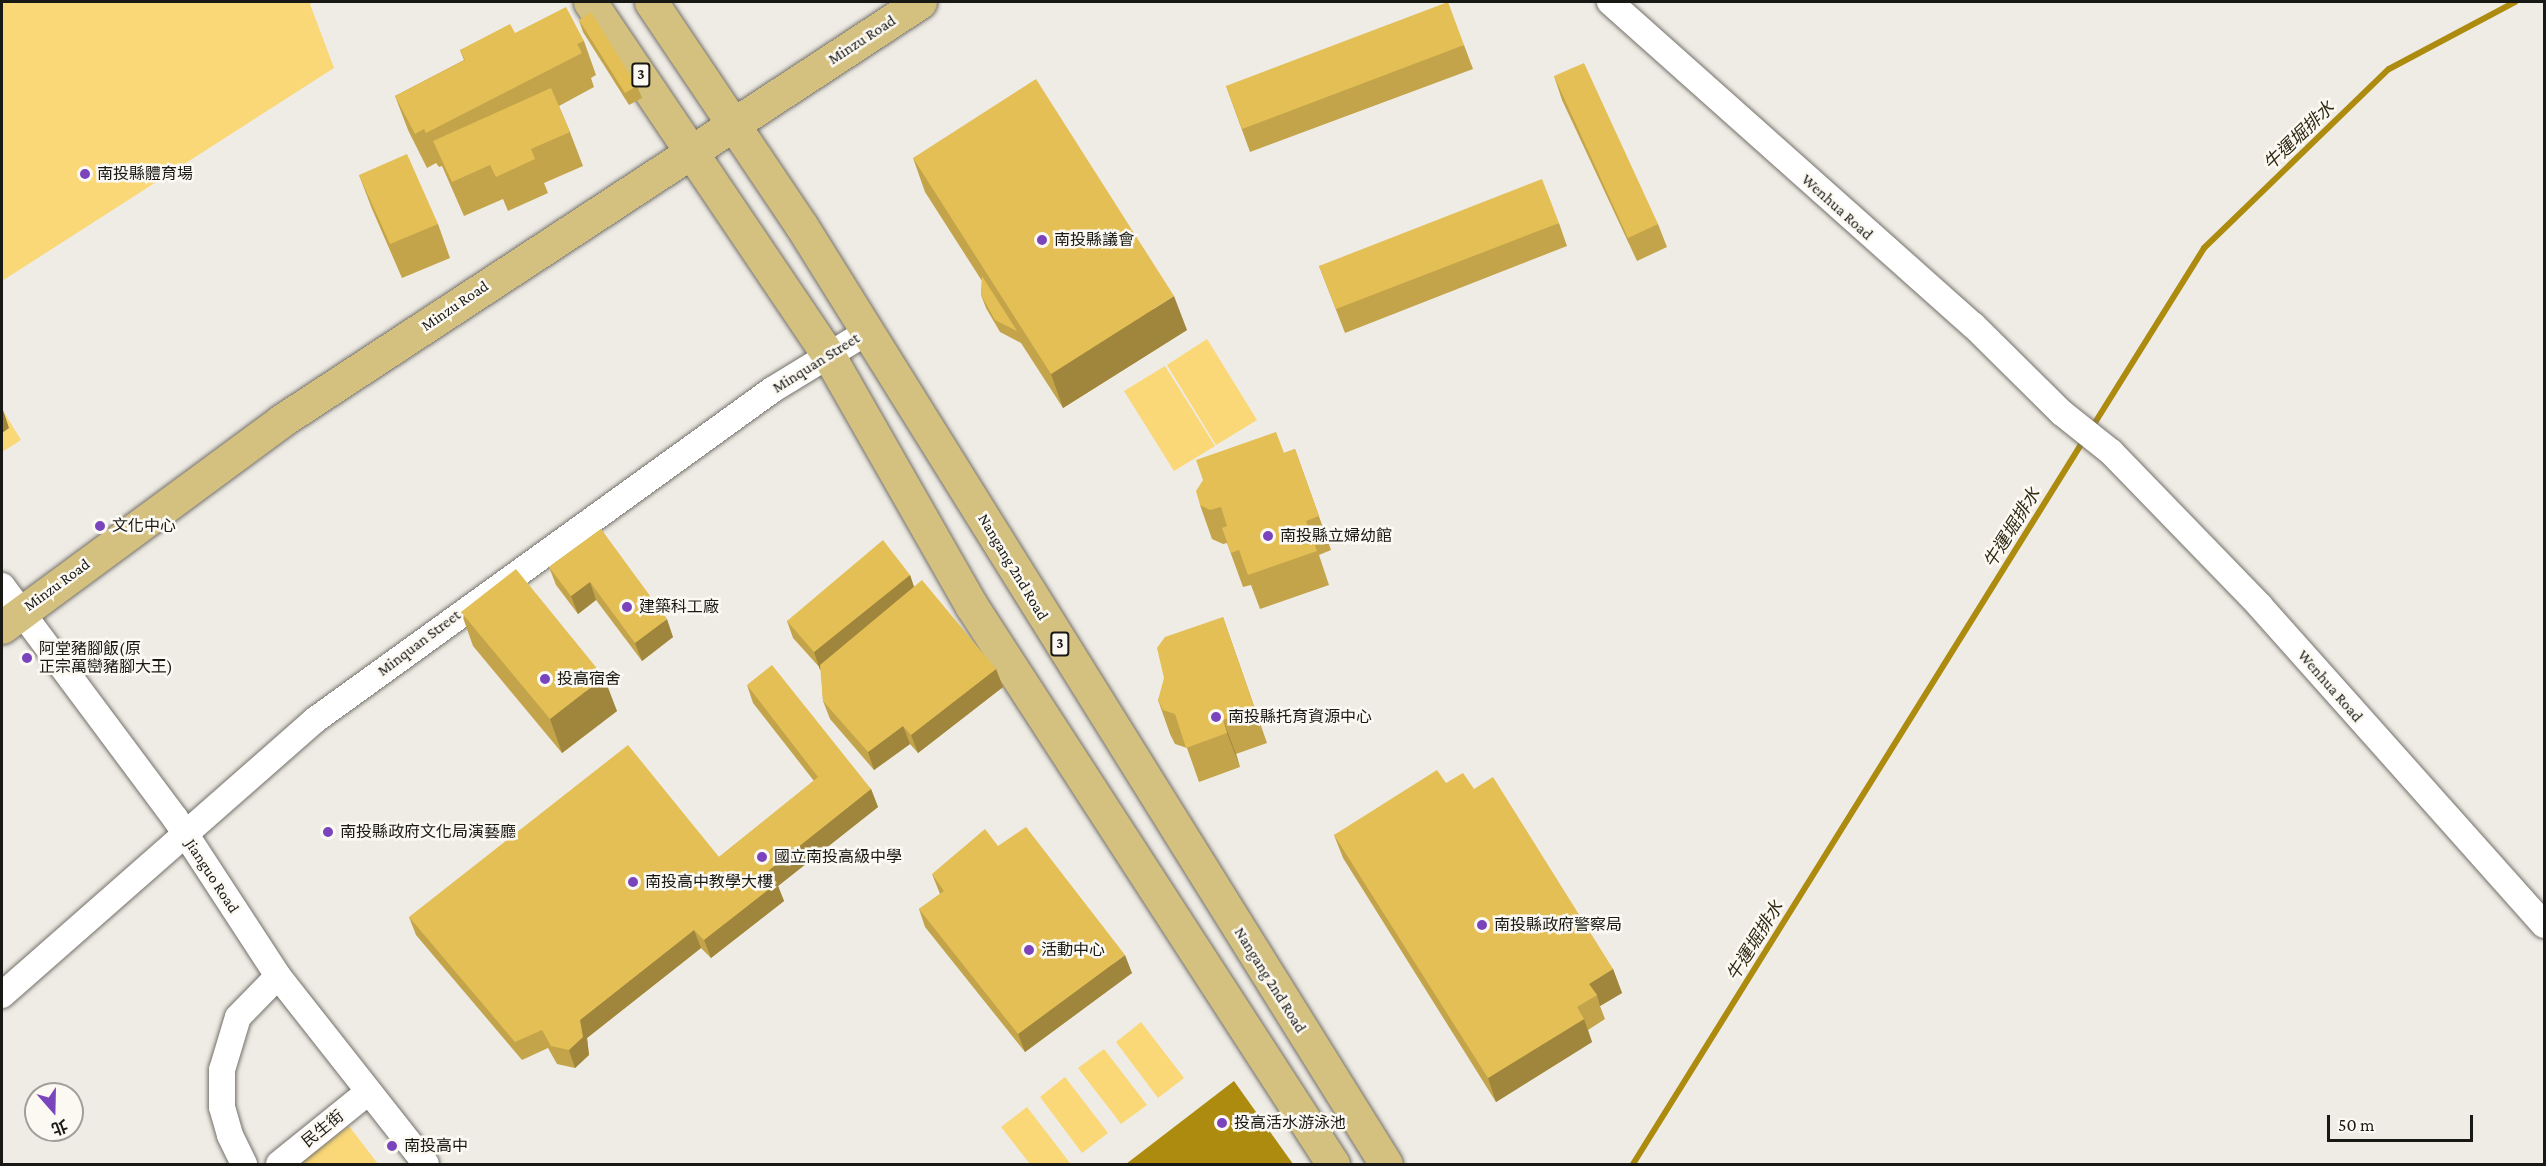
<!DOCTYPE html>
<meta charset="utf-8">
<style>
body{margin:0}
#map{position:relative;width:2546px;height:1166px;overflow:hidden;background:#efece5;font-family:"Crimson Pro","Noto Sans TC",serif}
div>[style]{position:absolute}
.green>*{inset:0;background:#fad877}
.water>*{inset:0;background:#ad8b0e}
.stream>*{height:6px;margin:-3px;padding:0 3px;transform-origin:3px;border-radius:3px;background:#ad8b0e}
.roads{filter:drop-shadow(0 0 2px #73706a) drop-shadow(0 0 2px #73706a)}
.minor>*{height:26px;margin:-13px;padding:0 13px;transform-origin:13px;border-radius:13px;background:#fff}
.major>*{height:33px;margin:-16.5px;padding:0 16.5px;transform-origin:16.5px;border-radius:16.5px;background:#d4c07f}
.wall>*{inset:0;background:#c3a44a}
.shaded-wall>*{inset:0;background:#9f863c}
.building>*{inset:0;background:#e3bf56}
.dots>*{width:16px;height:16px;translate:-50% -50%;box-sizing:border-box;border:3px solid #fcf9f2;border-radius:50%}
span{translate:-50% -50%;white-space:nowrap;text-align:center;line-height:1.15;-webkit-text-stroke:5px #fcf9f2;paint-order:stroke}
.shield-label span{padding:2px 4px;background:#fcf9f2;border:2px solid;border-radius:4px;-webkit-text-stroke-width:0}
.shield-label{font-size:15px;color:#181815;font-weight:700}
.street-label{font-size:16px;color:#181815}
.poi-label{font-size:16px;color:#181815}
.left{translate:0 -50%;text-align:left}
.water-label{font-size:18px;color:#302a17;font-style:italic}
.frame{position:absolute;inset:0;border:3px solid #181815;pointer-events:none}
.north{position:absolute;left:24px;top:1082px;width:60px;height:60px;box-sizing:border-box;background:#fcf9f2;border:2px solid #a19f9a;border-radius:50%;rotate:160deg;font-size:16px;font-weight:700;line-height:24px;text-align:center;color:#181815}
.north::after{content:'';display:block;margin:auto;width:21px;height:27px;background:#7a45bc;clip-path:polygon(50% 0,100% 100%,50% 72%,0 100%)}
.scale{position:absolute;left:2327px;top:1115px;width:146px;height:27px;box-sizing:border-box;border:3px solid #181815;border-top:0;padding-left:8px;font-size:18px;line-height:21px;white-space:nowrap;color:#181815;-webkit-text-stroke:4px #fcf9f2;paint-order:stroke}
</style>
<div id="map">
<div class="green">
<div style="clip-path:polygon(2px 2px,313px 2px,310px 4px,334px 68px,2px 281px)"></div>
<div style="clip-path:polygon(1207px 339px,1257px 420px,1216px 445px,1167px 365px)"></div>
<div style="clip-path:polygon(1165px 366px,1215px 446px,1174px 471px,1124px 391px)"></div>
<div style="clip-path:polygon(2px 409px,21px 440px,2px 452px)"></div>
<div style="clip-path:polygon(1141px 1022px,1184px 1078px,1158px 1098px,1116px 1042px)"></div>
<div style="clip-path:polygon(1104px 1049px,1147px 1105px,1121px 1124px,1078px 1068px)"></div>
<div style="clip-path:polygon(1065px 1077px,1108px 1133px,1082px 1153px,1040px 1097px)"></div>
<div style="clip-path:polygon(1027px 1107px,1070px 1163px,1068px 1164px,1030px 1164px,1001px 1127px)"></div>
<div style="clip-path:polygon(349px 1126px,378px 1164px,299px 1164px)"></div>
</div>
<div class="water">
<div style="clip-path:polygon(1234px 1081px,1293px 1164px,1126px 1164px)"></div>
</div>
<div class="stream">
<div style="left:2091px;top:429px;width:213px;rotate:-58deg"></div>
<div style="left:2204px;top:248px;width:257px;rotate:-44.1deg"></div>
<div style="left:2389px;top:69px;width:143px;rotate:-28deg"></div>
<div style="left:1633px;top:1164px;width:855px;rotate:-58.09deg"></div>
</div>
<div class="roads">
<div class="minor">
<div style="left:1610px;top:2px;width:486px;rotate:41.7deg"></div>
<div style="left:1973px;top:325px;width:125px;rotate:44.7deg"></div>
<div style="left:2062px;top:413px;width:63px;rotate:38.5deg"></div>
<div style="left:2111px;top:452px;width:214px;rotate:45.9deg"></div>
<div style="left:2260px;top:606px;width:427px;rotate:48.3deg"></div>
<div style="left:2px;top:586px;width:289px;rotate:53.3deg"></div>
<div style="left:175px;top:818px;width:189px;rotate:56.9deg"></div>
<div style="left:278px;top:976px;width:239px;rotate:51.8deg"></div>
<div style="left:2px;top:995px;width:417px;rotate:-41.3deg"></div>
<div style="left:315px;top:720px;width:564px;rotate:-35.83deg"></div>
<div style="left:772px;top:390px;width:111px;rotate:-31.4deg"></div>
<div style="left:244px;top:1164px;width:32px;rotate:-116deg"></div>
<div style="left:230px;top:1135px;width:29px;rotate:-106deg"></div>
<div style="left:222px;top:1107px;width:37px;rotate:-90deg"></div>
<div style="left:222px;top:1070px;width:55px;rotate:-73.2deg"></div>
<div style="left:238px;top:1017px;width:57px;rotate:-45.7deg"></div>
<div style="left:279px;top:1164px;width:113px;rotate:-38.9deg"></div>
</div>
<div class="major">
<div style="left:590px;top:2px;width:427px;rotate:56deg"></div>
<div style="left:829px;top:356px;width:287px;rotate:60.3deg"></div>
<div style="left:971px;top:605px;width:666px;rotate:57.07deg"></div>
<div style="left:651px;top:2px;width:269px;rotate:56.1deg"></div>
<div style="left:801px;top:225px;width:1106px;rotate:58.08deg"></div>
<div style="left:2px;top:627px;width:347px;rotate:-36.4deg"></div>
<div style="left:281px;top:421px;width:764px;rotate:-33.25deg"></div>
</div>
</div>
<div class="wall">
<div style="clip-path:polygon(579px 20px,637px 86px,642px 98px,629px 105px,583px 32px)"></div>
<div style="clip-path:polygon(515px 33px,584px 41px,596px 75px,591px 78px,594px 87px,559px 106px,570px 132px,583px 166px,544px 183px,548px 193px,508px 211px,503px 199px,464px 216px,442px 166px,439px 167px,436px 163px,427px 168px,408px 130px,395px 96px,464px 60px,460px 50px)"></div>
<div style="clip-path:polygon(1464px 45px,1473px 69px,1250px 152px,1226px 86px)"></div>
<div style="clip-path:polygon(1554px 76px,1658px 224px,1667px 247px,1637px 261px,1562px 100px)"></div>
<div style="clip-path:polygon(913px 158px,1187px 330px,1063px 408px,1021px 343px,1000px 332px,986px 308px,981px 295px,982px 281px,925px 192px)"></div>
<div style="clip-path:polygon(359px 175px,438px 224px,450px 258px,402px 278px,372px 209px)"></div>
<div style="clip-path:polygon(1559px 223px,1567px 246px,1345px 333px,1319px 266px)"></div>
<div style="clip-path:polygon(1295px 449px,1331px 550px,1319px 555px,1329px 585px,1260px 609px,1251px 585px,1243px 587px,1227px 543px,1223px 544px,1212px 539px,1200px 505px,1284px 453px)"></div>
<div style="clip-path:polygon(601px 529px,673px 637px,642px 661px,596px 600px,578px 614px,556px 585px,549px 567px)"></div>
<div style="clip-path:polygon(910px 575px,914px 587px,996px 669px,1003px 687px,918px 753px,910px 744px,874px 770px,830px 719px,823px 701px,821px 669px,793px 638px,787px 621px)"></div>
<div style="clip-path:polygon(461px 612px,617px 711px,562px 753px,473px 646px)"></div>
<div style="clip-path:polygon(1223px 617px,1267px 743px,1236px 754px,1240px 767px,1199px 782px,1187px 748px,1175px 744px,1170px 734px,1158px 700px)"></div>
<div style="clip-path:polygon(747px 685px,871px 789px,878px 807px,778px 886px,784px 901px,711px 958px,701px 948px,587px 1038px,589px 1055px,575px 1068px,557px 1064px,548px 1048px,522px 1060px,416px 935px,409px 917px,719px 857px,814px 781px,753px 703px)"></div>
<div style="clip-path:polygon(1446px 783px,1474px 789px,1613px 969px,1622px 993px,1600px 1006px,1605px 1019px,1588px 1030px,1592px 1042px,1496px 1102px,1343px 858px,1334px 835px)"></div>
<div style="clip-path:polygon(932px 874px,1132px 973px,1025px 1052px,925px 927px,919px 909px,940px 894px)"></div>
</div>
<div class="shaded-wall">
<div style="clip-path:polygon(1174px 296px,1187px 330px,1063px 408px,1051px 374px)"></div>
<div style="clip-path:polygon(2px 407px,9px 428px,2px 433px)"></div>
<div style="clip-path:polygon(910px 575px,916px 593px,820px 670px,814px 652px)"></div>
<div style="clip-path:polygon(590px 582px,596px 600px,578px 614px,571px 596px)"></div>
<div style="clip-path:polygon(667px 619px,673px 637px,642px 661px,635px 643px)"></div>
<div style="clip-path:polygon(996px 669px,1003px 687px,918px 753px,911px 735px)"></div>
<div style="clip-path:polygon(604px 677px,617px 711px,562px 753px,550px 719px)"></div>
<div style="clip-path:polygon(1223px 720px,1236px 754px,1240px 767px,1227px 733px)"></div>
<div style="clip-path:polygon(903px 726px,910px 744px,874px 770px,868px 752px)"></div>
<div style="clip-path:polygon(871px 789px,878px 807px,778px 886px,784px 901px,711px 958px,704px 940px,768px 871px)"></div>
<div style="clip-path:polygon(694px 930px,701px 948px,587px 1038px,589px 1055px,575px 1068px,569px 1050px,580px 1020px)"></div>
<div style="clip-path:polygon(1125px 955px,1132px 973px,1025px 1052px,1018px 1034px)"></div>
<div style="clip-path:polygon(1613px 969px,1622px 993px,1600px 1006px,1597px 995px,1589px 984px)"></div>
<div style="clip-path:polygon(1584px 1019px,1592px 1042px,1496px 1102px,1488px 1078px)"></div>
</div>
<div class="building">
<div style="clip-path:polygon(1448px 2px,1464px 45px,1242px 129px,1226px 86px)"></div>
<div style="clip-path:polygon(566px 7px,584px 41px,577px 44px,582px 53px,426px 133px,424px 129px,415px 134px,395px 96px,465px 60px,460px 50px,510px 24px,515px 33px)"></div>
<div style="clip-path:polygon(591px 12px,637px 86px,625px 93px,579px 20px)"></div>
<div style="clip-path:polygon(1584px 63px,1658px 224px,1628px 238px,1554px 76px)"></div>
<div style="clip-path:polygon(1036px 79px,1174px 296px,1051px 374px,913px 158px)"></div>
<div style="clip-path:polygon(551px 88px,570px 132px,531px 149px,535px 159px,496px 177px,490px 165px,452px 182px,433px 141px)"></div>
<div style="clip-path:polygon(407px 154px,438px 224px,390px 244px,359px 175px)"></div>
<div style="clip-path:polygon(1542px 179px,1559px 223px,1336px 309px,1319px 266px)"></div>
<div style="clip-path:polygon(982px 276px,1017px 331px,995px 320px,981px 295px)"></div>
<div style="clip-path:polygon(1276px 432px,1284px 453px,1295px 449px,1319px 516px,1306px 521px,1317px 551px,1248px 575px,1239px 550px,1231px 553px,1222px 528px,1227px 526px,1221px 507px,1210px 510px,1200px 505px,1196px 491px,1203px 480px,1196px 460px)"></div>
<div style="clip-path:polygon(601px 529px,667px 619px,635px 643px,590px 582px,571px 596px,549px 567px)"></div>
<div style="clip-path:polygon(883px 540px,910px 575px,814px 652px,787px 621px)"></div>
<div style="clip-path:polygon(516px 569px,604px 677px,550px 719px,461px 612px)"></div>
<div style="clip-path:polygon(922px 580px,996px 669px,911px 735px,903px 726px,868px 752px,823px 701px,820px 665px)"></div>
<div style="clip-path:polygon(1223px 617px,1255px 709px,1223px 720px,1227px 733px,1186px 748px,1175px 714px,1163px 710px,1158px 700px,1164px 678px,1157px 648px,1165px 637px)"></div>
<div style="clip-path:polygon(772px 665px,871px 789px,768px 871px,777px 883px,704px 940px,694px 930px,580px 1020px,583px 1037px,569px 1050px,551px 1046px,542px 1030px,515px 1042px,409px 917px,628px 745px,719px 857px,818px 777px,747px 685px)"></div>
<div style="clip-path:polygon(1437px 770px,1446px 783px,1463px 773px,1474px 789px,1493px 777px,1613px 969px,1589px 984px,1597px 995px,1577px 1007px,1584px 1019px,1488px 1078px,1334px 835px)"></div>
<div style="clip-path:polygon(1026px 827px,1125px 955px,1018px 1034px,919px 909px,944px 891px,932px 874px,985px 829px,998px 846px)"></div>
</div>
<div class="dots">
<div style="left:85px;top:174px;background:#7a45bc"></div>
<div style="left:1042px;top:240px;background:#7a45bc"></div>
<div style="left:100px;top:526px;background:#7a45bc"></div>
<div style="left:1268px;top:536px;background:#7a45bc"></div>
<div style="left:627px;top:607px;background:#7a45bc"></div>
<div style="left:27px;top:658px;background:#7a45bc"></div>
<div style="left:545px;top:679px;background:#7a45bc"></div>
<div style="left:1216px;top:717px;background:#7a45bc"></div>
<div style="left:328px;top:832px;background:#7a45bc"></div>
<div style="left:762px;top:857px;background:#7a45bc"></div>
<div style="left:633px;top:882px;background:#7a45bc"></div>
<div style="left:1482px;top:925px;background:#7a45bc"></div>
<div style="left:1029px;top:950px;background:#7a45bc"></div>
<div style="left:1222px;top:1123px;background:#7a45bc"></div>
<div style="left:392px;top:1146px;background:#7a45bc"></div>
</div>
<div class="shield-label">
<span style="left:641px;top:75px">3</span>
<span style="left:1060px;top:644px">3</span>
</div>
<div class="street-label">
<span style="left:862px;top:40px;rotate:-33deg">Minzu Road</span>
<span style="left:1837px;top:207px;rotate:42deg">Wenhua Road</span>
<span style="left:455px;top:306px;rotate:-34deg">Minzu Road</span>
<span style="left:816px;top:363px;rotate:-32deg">Minquan Street</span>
<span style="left:1013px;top:567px;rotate:59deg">Nangang 2nd Road</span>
<span style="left:57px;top:585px;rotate:-36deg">Minzu Road</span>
<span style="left:419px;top:643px;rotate:-37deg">Minquan Street</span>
<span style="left:2330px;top:686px;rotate:49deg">Wenhua Road</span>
<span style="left:212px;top:876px;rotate:57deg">Jianguo Road</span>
<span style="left:1270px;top:980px;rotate:58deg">Nangang 2nd Road</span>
<span style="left:323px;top:1129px;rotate:-39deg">民生街</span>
</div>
<div class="poi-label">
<span class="left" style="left:97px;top:174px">南投縣體育場</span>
<span class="left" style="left:1054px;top:240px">南投縣議會</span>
<span class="left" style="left:112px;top:526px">文化中心</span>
<span class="left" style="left:1280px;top:536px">南投縣立婦幼館</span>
<span class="left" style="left:639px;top:607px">建築科工廠</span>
<span class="left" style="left:39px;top:658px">阿堂豬腳飯(原<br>正宗萬巒豬腳大王)</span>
<span class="left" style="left:557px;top:679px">投高宿舍</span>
<span class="left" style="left:1228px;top:717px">南投縣托育資源中心</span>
<span class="left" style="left:340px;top:832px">南投縣政府文化局演藝廳</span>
<span class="left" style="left:774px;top:857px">國立南投高級中學</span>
<span class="left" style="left:645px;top:882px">南投高中教學大樓</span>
<span class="left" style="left:1494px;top:925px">南投縣政府警察局</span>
<span class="left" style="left:1041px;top:950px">活動中心</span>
<span class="left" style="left:1234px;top:1123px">投高活水游泳池</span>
<span class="left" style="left:404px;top:1146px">南投高中</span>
</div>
<div class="water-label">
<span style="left:2299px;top:136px;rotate:-44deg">牛運堀排水</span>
<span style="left:2012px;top:528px;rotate:-58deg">牛運堀排水</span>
<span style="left:1755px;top:941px;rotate:-58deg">牛運堀排水</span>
</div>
<div class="frame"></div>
<div class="north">北</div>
<div class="scale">50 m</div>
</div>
